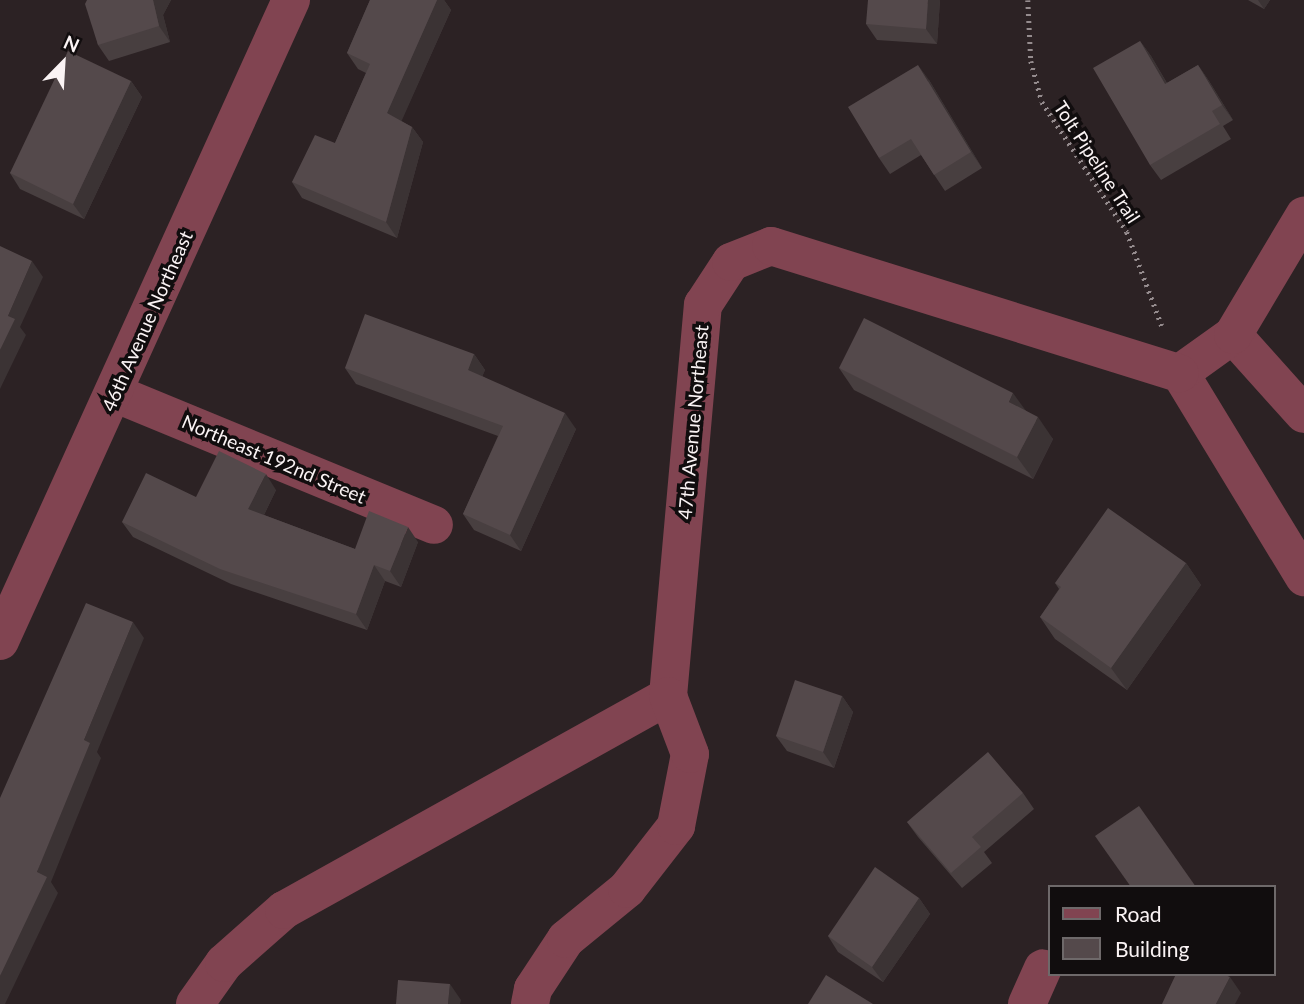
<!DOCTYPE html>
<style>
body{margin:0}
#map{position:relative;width:1304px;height:1004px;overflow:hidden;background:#2c2224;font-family:Lato,sans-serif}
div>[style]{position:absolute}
.path>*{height:4.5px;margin-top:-2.25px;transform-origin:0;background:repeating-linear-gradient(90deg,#958c8e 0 2px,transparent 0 7px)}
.minor>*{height:38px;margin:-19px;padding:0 19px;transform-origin:19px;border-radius:19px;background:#814451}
.wall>*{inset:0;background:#483f40}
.shaded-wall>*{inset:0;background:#3b3334}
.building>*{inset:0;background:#54494b}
span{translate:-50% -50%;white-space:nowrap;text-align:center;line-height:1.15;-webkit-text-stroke:7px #110d0e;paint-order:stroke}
.street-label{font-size:19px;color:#faf3f4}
.legend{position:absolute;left:1048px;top:885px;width:228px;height:91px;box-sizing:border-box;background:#110d0e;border:2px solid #6e696a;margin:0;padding:9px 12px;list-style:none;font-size:21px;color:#faf3f4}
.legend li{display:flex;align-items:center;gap:14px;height:35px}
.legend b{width:35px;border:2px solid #6e696a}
.north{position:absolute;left:28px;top:28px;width:70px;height:70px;-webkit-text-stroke:5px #110d0e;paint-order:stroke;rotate:24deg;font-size:19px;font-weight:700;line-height:28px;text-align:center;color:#faf3f4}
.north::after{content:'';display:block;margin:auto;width:24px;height:32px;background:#faf3f4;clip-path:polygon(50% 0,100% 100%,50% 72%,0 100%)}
</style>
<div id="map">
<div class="path">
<div style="left:1028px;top:0;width:61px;rotate:87.2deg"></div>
<div style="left:1031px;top:61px;width:42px;rotate:75deg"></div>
<div style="left:1042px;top:102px;width:155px;rotate:56.8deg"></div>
<div style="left:1127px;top:232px;width:100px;rotate:69.6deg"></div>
</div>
<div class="minor">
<div style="left:1233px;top:335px;width:106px;rotate:48.1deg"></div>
<div style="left:1180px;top:373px;width:239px;rotate:58.7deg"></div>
<div style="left:1180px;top:373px;width:65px;rotate:-35.6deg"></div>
<div style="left:1233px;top:335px;width:139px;rotate:-59.2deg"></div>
<div style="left:114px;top:393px;width:346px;rotate:22.4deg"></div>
<div style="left:0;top:641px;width:704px;rotate:-65.58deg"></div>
<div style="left:195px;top:1004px;width:50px;rotate:-54.7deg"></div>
<div style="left:224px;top:963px;width:80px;rotate:-41.5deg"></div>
<div style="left:284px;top:910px;width:440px;rotate:-29.1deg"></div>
<div style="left:668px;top:696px;width:393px;rotate:-84.9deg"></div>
<div style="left:703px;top:305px;width:51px;rotate:-56.9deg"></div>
<div style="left:731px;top:262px;width:43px;rotate:-21.8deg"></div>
<div style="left:771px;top:246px;width:428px;rotate:17.3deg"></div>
<div style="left:530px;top:1004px;width:15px;rotate:-79deg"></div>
<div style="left:533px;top:989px;width:60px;rotate:-56.6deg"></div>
<div style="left:566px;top:939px;width:79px;rotate:-39.3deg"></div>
<div style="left:627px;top:889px;width:80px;rotate:-52.1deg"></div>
<div style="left:676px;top:826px;width:73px;rotate:-79deg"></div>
<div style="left:690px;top:754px;width:62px;rotate:-110.8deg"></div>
<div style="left:1027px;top:1004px;width:39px;rotate:-66deg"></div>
</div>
<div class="wall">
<div style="clip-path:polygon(87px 0,171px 0,163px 15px,170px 42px,109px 61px,98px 45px)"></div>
<div style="clip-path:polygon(370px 0,444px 0,451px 10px,401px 121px,412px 127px,423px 142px,397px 238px,302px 198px,292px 182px,335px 143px,366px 73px,358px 69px,347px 53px)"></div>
<div style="clip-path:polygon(940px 0,937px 44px,877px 40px,866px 24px)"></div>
<div style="clip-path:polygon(1248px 0,1270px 0,1264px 9px)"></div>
<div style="clip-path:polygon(1140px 41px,1151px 56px,1167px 83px,1198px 65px,1209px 81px,1233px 120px,1223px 126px,1231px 139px,1161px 180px,1150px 165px)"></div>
<div style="clip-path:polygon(929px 80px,982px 168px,945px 191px,921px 155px,890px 174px,879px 158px)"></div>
<div style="clip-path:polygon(131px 81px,142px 97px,84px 219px,20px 189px,10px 173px)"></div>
<div style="clip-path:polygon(474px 354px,485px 370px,482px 376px,576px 429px,521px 551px,474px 530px,463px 514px,498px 436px,356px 384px,345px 368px)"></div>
<div style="clip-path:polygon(839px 368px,1025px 410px,1053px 439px,1033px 479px,854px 390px)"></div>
<div style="clip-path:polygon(276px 490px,264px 515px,355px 549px,418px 542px,401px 587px,385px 581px,367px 630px,231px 584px,133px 537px,122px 522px,196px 497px)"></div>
<div style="clip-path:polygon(1186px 563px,1201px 585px,1127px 690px,1055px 639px,1040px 617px,1059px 589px,1055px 583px)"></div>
<div style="clip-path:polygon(842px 696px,853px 712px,834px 768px,787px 751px,776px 736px)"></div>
<div style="clip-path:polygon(1023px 793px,1034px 809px,984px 852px,992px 863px,962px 888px,918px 837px,907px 822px)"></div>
<div style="clip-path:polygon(919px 898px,930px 914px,883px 982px,838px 952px,828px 936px)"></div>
</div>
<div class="shaded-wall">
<div style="clip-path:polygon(153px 0,171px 0,163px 15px,170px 42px,159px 26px)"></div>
<div style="clip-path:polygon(437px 0,444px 0,451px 10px,398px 129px,387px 113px)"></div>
<div style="clip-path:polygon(928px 0,940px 0,937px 44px,926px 29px)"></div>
<div style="clip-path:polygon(1258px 0,1270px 0,1264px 9px)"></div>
<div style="clip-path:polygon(1140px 41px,1151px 56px,1176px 99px,1165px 84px)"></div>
<div style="clip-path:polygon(918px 65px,929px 80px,982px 168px,971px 152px)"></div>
<div style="clip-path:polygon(1198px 65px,1209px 81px,1233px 120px,1222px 105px)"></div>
<div style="clip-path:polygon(131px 81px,142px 97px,84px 219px,73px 204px)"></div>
<div style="clip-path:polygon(412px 127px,423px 142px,397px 238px,386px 222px)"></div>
<div style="clip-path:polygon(32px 261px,43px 277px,20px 327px,26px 335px,0 389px,0 350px,8px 316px)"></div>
<div style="clip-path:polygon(474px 354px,485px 370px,479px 385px,468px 370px)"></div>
<div style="clip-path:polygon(1013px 393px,1029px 415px,1009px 402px)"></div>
<div style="clip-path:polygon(565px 413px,576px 429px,521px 551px,510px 535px)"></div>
<div style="clip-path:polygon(1038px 417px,1053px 439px,1033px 479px,1017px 457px)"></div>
<div style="clip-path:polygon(266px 474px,276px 490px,259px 525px,248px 509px)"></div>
<div style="clip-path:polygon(408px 527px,418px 542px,401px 587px,390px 571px)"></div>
<div style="clip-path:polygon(1186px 563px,1201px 585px,1127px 690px,1111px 668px)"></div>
<div style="clip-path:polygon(374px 565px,385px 581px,367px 630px,356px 614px)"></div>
<div style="clip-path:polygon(133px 622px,144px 638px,97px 752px,101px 758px,51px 882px,58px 893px,5px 1004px,0 1004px,0 976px,84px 740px)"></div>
<div style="clip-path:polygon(842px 696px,853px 712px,834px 768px,823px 752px)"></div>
<div style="clip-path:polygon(919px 898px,930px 914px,883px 982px,872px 967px)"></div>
<div style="clip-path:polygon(1230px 977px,1241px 993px,1235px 1004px,1216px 1004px)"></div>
<div style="clip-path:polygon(450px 984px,461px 1000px,460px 1004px,448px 1004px)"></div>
</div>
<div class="building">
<div style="clip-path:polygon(87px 0,153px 0,159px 26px,98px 45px,85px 4px)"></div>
<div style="clip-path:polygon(370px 0,437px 0,387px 113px,412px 127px,386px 222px,292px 182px,315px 135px,335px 143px,370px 64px,347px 53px)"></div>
<div style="clip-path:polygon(868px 0,928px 0,926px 29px,866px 24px)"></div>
<div style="clip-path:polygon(1140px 41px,1165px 84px,1198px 65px,1222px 105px,1212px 111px,1220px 124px,1150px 165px,1093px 68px)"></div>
<div style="clip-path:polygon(68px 51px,131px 81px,73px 204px,10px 173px)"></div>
<div style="clip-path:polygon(918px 65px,971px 152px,934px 175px,911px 139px,879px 158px,848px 107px)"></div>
<div style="clip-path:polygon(0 246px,32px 261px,8px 316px,15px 319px,0 350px)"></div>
<div style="clip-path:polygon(365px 314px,474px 354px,468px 370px,565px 413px,510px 535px,463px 514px,503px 426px,345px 368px)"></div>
<div style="clip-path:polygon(864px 318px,1013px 393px,1009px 402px,1038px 417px,1017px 457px,839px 368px)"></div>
<div style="clip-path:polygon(219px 451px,266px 474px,248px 509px,355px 549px,369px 511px,408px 527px,390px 571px,374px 565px,356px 614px,220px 569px,122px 522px,146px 473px,196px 497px)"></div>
<div style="clip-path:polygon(1108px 508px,1186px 563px,1111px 668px,1040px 617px,1061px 587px,1055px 583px)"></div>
<div style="clip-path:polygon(86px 603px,133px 622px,84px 740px,90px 743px,37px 872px,47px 877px,0 976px,0 798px)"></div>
<div style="clip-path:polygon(795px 680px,842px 696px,823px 752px,776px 736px)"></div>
<div style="clip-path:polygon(988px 752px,1023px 793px,972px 837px,981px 847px,951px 873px,907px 822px)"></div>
<div style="clip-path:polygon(1139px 806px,1196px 887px,1131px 887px,1095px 836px)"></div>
<div style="clip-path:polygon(875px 867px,919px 898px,872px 967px,828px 936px)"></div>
<div style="clip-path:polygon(1176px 974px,1223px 974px,1230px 977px,1216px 1004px,1162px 1004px)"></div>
<div style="clip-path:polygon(826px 975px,873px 1004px,808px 1004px)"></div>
<div style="clip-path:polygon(398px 980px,450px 984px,448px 1004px,396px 1004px)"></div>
</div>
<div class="street-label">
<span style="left:1097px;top:162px;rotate:57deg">Tolt Pipeline Trail</span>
<span style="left:147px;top:321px;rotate:-66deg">46th Avenue Northeast</span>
<span style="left:693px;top:422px;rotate:-85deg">47th Avenue Northeast</span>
<span style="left:274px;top:459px;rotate:23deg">Northeast 192nd Street</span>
</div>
<ul class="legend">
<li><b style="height:9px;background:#814451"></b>Road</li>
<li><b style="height:19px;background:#54494b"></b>Building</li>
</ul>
<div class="north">N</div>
</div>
